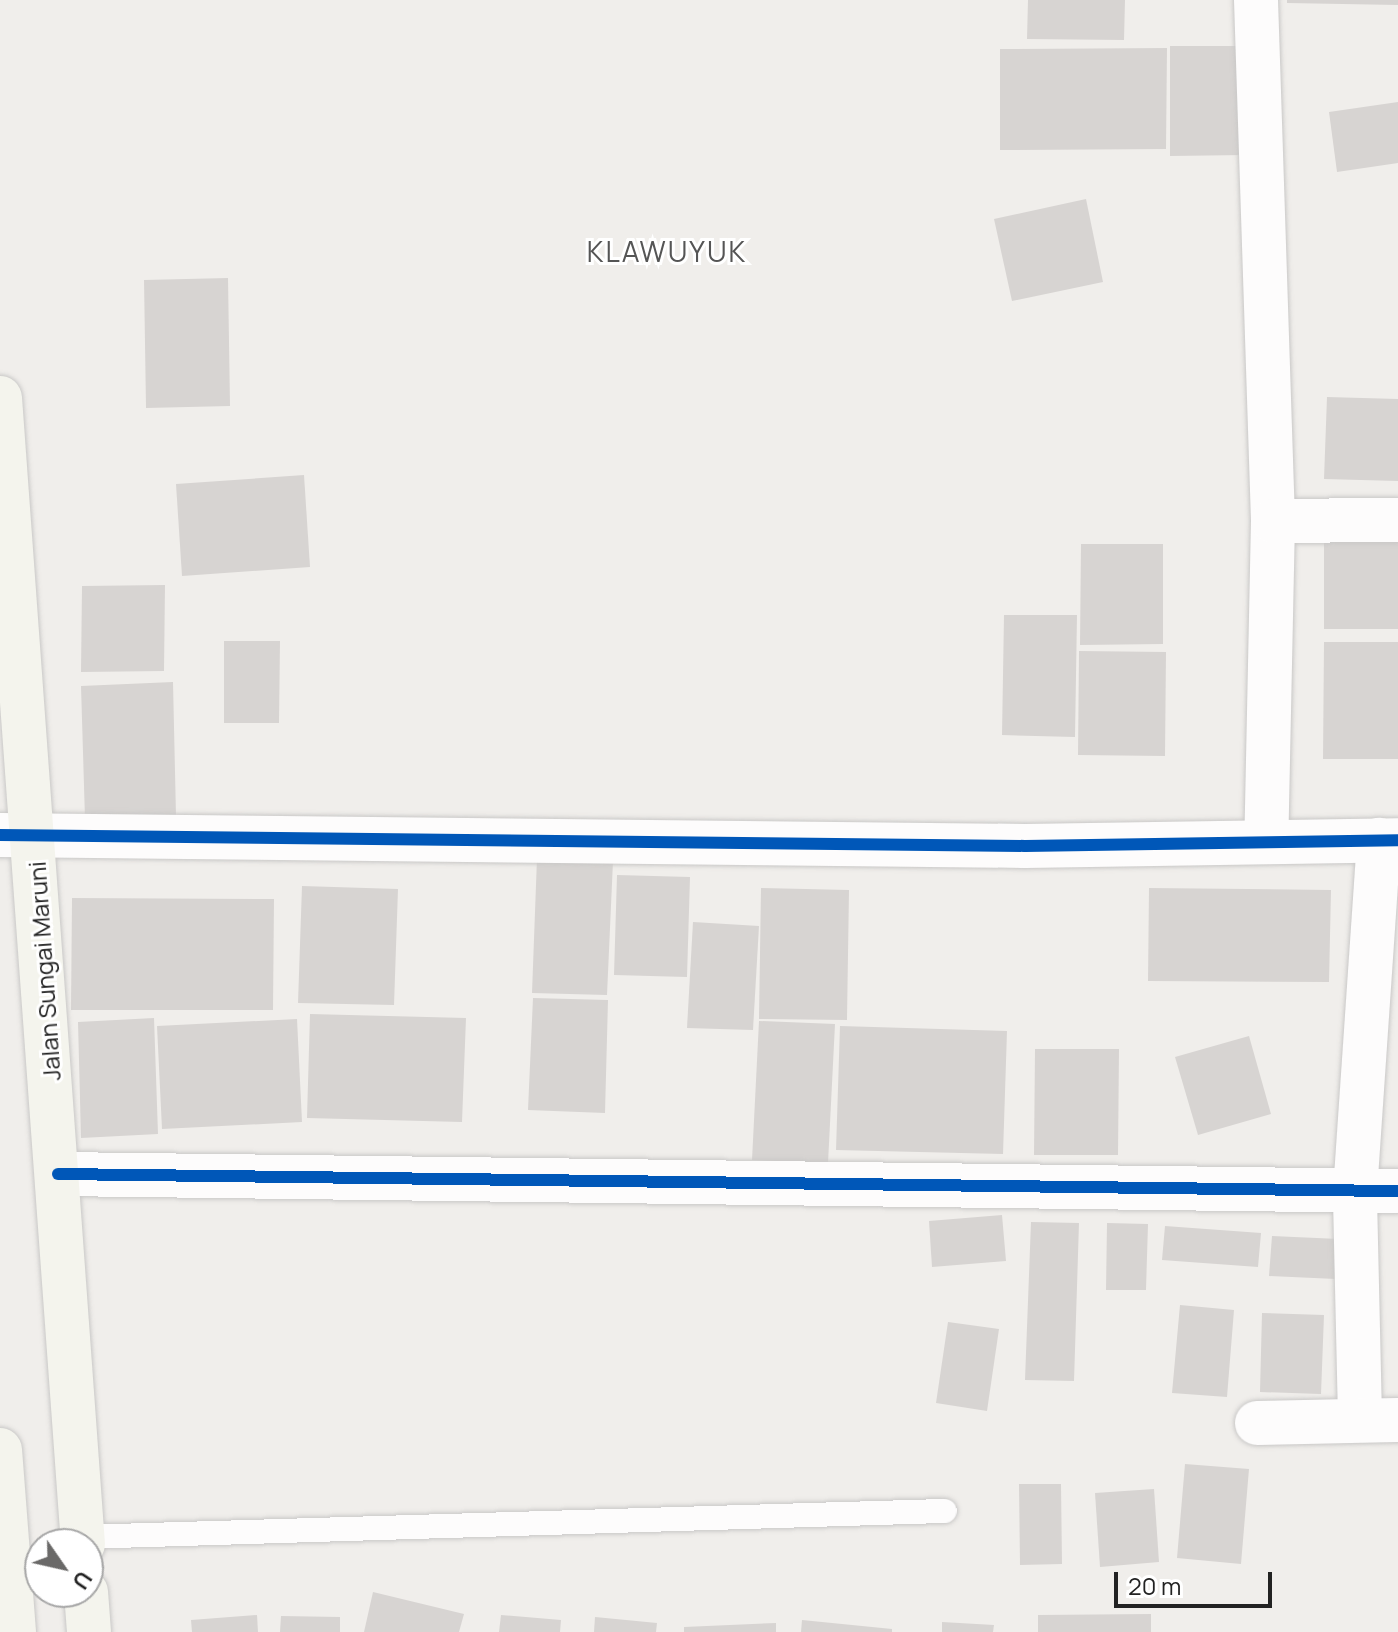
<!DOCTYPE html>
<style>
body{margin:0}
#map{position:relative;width:1398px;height:1632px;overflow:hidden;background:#f0eeeb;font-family:Manrope,sans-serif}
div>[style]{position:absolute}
.building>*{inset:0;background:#d7d4d2}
.roads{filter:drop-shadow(0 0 2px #c9c8c7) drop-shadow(0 0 2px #c9c8c7)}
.lane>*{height:24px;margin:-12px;padding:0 12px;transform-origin:12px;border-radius:12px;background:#fdfcfc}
.street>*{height:44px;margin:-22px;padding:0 22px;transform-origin:22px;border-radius:22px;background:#fdfcfc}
.secondary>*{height:44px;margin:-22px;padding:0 22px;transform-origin:22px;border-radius:22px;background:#f4f4ed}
.cycleway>*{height:12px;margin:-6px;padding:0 6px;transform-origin:6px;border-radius:6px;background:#0057b8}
span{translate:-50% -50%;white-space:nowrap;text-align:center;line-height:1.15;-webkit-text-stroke:6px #fff;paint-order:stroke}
.street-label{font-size:24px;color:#222}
.quarter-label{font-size:28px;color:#555;letter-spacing:2px}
.north{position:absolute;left:24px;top:1528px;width:80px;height:80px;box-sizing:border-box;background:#fff;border:2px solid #a7a7a7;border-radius:50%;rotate:124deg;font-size:22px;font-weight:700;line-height:32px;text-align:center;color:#222}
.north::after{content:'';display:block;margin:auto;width:28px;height:36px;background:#6a6968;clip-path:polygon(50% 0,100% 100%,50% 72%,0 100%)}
.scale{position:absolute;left:1114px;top:1572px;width:158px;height:36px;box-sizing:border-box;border:4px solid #222;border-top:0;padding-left:10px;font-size:24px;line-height:28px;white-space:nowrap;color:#222;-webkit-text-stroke:6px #fff;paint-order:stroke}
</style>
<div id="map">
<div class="building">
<div style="clip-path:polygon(1028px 0,1125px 0,1124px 40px,1027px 39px)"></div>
<div style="clip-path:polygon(1287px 0,1398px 0,1398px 5px,1287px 3px)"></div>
<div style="clip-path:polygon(1170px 46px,1246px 46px,1245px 155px,1170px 156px)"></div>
<div style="clip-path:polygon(1167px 48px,1166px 149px,1000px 150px,1000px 49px)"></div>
<div style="clip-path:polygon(1398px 102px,1398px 163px,1337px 172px,1329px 112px)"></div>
<div style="clip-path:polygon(1086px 199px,1103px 282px,1012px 301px,994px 219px)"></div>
<div style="clip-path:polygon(228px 278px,230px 406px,146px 408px,144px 280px)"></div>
<div style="clip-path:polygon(1327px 397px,1398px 399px,1398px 481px,1324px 479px)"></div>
<div style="clip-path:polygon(304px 475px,310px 567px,182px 576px,176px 484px)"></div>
<div style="clip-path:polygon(1398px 541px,1398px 629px,1324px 629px,1324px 542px)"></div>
<div style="clip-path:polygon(1081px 544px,1163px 544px,1163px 644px,1080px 645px)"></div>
<div style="clip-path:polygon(165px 585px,164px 671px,81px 672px,82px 586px)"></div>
<div style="clip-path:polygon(1004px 615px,1077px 615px,1075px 737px,1002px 735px)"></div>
<div style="clip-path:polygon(224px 641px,280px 641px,279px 723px,224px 723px)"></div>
<div style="clip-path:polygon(1324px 642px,1398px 642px,1398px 759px,1323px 759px)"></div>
<div style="clip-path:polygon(1079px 651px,1166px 652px,1165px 756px,1078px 755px)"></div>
<div style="clip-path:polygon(173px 682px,176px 816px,85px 819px,81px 686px)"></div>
<div style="clip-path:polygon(537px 858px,613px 861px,607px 995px,532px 993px)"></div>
<div style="clip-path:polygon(617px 875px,690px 877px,687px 977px,614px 975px)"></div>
<div style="clip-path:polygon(302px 886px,398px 889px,394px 1005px,298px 1003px)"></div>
<div style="clip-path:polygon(761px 888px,849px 890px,847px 1020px,759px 1019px)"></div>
<div style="clip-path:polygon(1149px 888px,1331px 890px,1329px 982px,1148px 981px)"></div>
<div style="clip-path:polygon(72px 898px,274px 899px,273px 1010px,71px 1010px)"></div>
<div style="clip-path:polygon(693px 922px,759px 926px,753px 1030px,687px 1028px)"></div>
<div style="clip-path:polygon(533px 998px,608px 1000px,605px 1113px,528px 1110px)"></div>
<div style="clip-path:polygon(310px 1014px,466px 1018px,462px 1122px,307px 1118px)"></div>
<div style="clip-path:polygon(154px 1018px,158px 1134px,81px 1138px,78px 1022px)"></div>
<div style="clip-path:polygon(297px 1019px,302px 1122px,162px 1129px,157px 1026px)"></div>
<div style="clip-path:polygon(759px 1021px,835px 1024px,828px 1163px,752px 1160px)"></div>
<div style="clip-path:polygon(840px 1026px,1007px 1031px,1003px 1154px,836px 1150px)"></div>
<div style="clip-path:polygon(1249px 1036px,1271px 1114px,1198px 1135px,1175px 1057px)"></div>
<div style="clip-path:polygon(1035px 1049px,1119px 1049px,1118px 1155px,1034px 1155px)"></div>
<div style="clip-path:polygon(1002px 1215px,1006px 1261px,932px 1267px,929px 1221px)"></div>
<div style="clip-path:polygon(1031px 1222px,1079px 1223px,1074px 1381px,1025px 1380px)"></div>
<div style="clip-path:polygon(1107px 1223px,1148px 1224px,1146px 1290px,1106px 1290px)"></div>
<div style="clip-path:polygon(1165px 1226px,1261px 1233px,1258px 1267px,1162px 1260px)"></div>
<div style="clip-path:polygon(1272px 1236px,1339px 1239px,1336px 1279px,1269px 1276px)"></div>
<div style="clip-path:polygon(1180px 1305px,1234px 1310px,1227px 1397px,1172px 1393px)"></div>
<div style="clip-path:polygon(1262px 1313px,1324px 1315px,1321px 1394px,1260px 1392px)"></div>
<div style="clip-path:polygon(948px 1322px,999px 1329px,987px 1411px,936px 1403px)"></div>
<div style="clip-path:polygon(1185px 1464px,1249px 1469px,1241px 1564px,1177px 1558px)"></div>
<div style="clip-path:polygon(1019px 1484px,1061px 1484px,1062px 1564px,1020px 1565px)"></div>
<div style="clip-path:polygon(1154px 1489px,1159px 1562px,1100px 1567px,1095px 1493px)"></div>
<div style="clip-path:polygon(373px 1592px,464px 1614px,459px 1632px,364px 1632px)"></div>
<div style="clip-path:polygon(1151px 1614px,1151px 1632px,1038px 1632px,1038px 1615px)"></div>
<div style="clip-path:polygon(257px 1615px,258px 1632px,192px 1632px,191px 1620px)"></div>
<div style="clip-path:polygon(501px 1615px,561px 1620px,560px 1632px,499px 1632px)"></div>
<div style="clip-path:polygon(281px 1616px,340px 1617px,340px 1632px,280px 1632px)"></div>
<div style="clip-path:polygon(595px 1617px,657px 1623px,656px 1632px,594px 1632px)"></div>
<div style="clip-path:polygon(802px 1620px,892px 1629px,892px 1632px,801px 1632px)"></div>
<div style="clip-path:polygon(942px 1622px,994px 1625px,993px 1632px,942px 1632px)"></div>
<div style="clip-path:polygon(776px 1623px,776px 1632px,684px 1632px,684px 1627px)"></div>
</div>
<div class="roads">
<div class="lane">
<div style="left:82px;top:1537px;width:863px;rotate:-1.73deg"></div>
</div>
<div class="street">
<div style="left:1256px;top:0;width:521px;rotate:88.13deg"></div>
<div style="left:1273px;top:521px;width:321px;rotate:91.2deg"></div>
<div style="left:1273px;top:521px;width:125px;rotate:-0.5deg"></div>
<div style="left:0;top:835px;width:1025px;rotate:0.61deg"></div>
<div style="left:1025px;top:846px;width:373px;rotate:-0.9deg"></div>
<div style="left:58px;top:1174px;width:1340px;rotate:0.73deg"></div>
<div style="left:1360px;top:1418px;width:226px;rotate:-91.3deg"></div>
<div style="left:1355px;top:1192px;width:353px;rotate:-86.1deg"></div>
<div style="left:1257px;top:1423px;width:141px;rotate:-1.2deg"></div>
</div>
<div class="secondary">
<div style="left:0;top:398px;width:1149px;rotate:85.86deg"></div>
<div style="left:0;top:1450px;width:183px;rotate:85.6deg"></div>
<div style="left:86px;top:1592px;width:40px;rotate:85.7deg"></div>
</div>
</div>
<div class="cycleway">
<div style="left:0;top:835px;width:1025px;rotate:0.61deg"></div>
<div style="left:1025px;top:846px;width:373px;rotate:-0.9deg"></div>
<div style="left:58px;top:1174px;width:1340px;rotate:0.73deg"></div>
</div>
<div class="street-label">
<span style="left:44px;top:971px;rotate:-94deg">Jalan Sungai Maruni</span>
</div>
<div class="quarter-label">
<span style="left:667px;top:251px">KLAWUYUK</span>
</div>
<div class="north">U</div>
<div class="scale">20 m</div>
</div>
